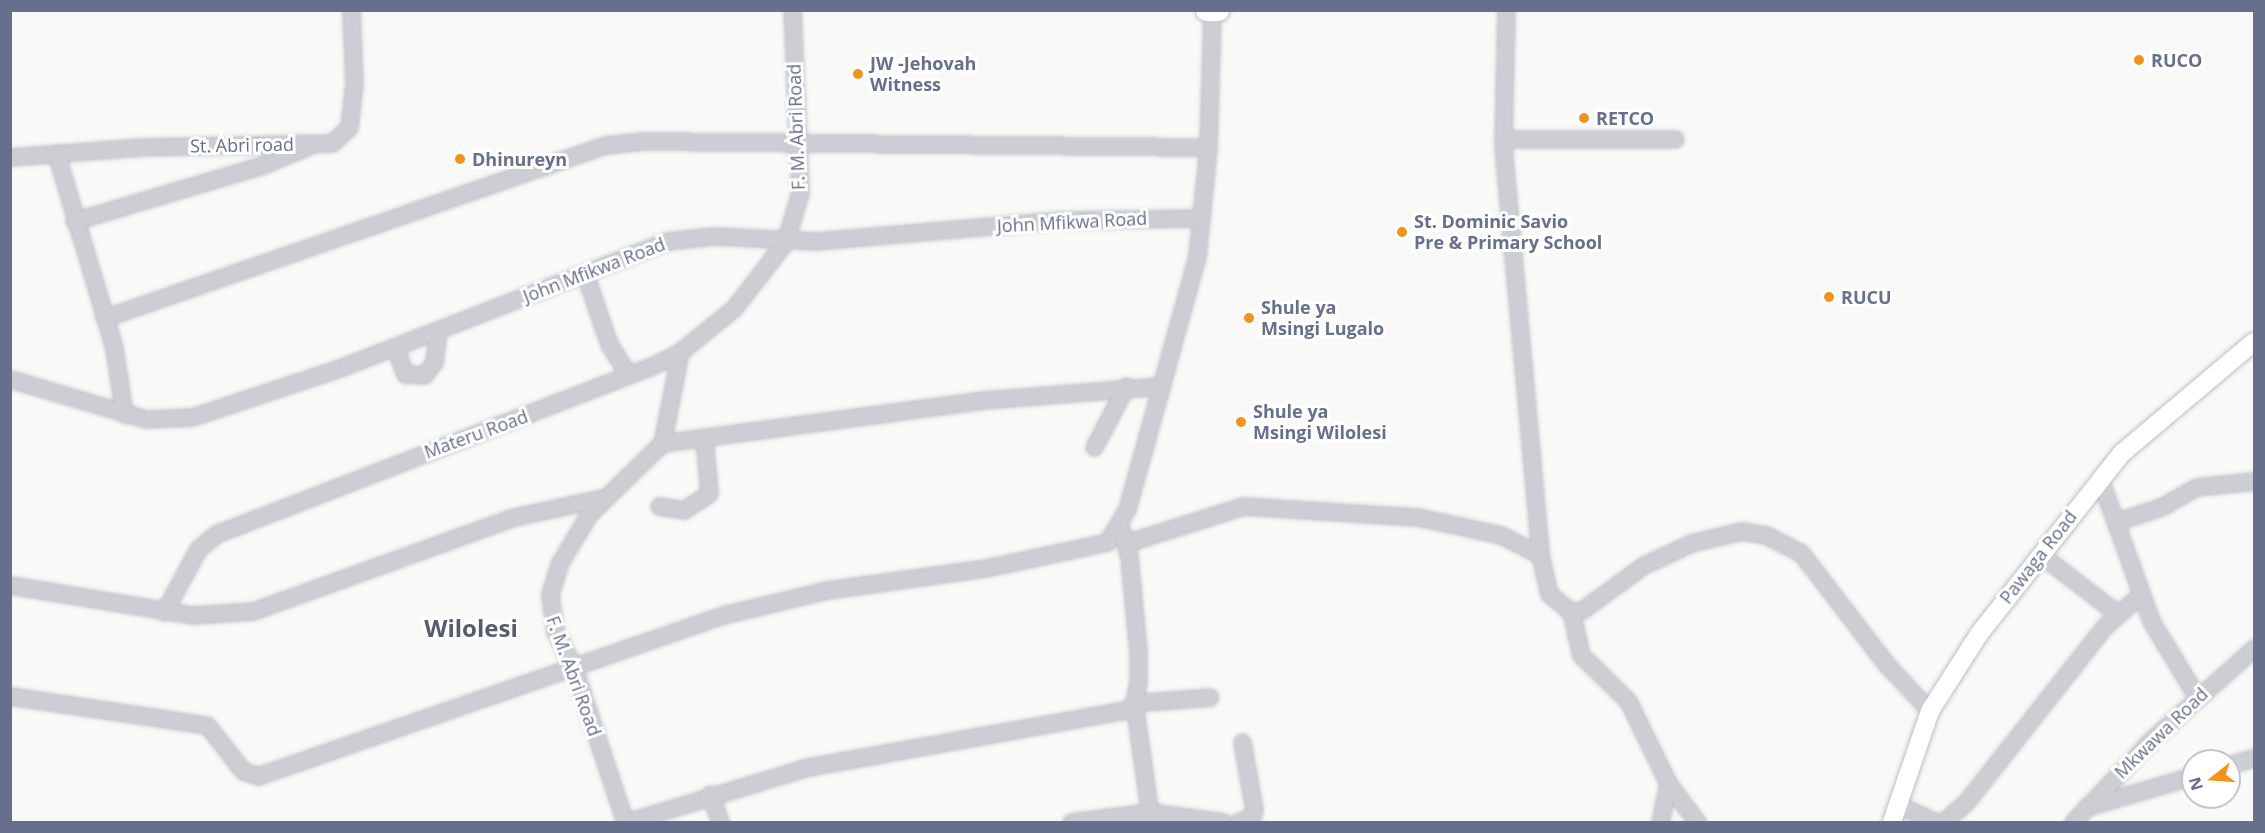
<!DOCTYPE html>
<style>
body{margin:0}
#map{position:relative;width:2265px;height:833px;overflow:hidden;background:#f9faf8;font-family:"Open Sans",sans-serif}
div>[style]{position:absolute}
.roads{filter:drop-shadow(0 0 2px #bdbfc5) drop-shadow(0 0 2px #bdbfc5)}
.minor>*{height:15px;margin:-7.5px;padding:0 7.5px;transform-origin:7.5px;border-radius:7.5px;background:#ccced3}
.major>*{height:18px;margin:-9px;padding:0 9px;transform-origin:9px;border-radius:9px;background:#fff}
.highway>*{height:21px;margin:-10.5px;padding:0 10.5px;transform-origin:10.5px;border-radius:10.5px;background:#fff}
.dots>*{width:16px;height:16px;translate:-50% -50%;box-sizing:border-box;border:3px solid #fff;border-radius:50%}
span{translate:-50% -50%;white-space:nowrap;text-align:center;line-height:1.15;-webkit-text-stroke:6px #fff;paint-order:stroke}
.poi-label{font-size:18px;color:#666f8c;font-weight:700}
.left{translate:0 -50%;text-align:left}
.street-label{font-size:18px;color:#666f8c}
.district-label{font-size:24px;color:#555c70;font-weight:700}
.frame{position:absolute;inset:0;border:12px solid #666f8c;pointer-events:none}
.north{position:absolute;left:2181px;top:749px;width:60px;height:60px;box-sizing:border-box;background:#fff;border:2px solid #c2c5d1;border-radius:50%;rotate:253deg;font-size:16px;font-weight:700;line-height:24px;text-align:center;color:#666f8c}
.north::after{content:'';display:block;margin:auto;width:21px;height:27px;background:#f5911d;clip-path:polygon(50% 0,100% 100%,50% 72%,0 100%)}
</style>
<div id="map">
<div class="roads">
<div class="minor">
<div style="left:1506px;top:10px;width:136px;rotate:91.3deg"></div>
<div style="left:1503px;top:146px;width:411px;rotate:84.8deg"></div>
<div style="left:1540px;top:555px;width:40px;rotate:77deg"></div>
<div style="left:1549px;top:594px;width:28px;rotate:39deg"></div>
<div style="left:1571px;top:612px;width:11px;rotate:-10deg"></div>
<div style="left:1582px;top:610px;width:77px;rotate:-36deg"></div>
<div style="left:1644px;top:565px;width:52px;rotate:-25.1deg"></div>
<div style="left:1691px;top:543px;width:51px;rotate:-13.5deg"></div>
<div style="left:1741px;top:531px;width:25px;rotate:9deg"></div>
<div style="left:1766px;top:535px;width:39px;rotate:27deg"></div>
<div style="left:1801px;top:553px;width:141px;rotate:52.5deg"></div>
<div style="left:1887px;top:665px;width:63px;rotate:46.9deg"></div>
<div style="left:1503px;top:139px;width:172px"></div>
<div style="left:56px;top:153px;width:203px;rotate:73.4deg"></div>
<div style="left:114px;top:348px;width:67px;rotate:81.4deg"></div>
<div style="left:10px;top:157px;width:132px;rotate:-4.3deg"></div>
<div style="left:142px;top:147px;width:190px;rotate:-1.2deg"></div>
<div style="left:332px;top:143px;width:23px;rotate:-43deg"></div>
<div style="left:349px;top:127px;width:44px;rotate:-83.5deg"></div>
<div style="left:354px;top:83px;width:73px;rotate:-92.4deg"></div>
<div style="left:74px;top:221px;width:194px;rotate:-16.5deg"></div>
<div style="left:260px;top:166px;width:55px;rotate:-22.4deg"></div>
<div style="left:585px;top:274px;width:74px;rotate:71.1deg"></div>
<div style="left:609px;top:344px;width:36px;rotate:58deg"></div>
<div style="left:104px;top:318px;width:530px;rotate:-19.05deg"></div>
<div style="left:605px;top:145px;width:36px;rotate:-6deg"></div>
<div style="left:641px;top:141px;width:567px;rotate:0.61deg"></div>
<div style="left:395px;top:347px;width:29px;rotate:70deg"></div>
<div style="left:405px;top:374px;width:19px;rotate:3deg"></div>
<div style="left:424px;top:375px;width:16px;rotate:-52deg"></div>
<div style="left:434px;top:362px;width:32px;rotate:-83deg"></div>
<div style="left:10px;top:379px;width:142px;rotate:16.4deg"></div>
<div style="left:146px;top:419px;width:46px;rotate:-2.5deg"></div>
<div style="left:192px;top:417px;width:153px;rotate:-18.3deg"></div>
<div style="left:337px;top:369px;width:354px;rotate:-21.2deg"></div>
<div style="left:667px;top:241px;width:47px;rotate:-6.1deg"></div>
<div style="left:714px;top:236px;width:102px;rotate:2.8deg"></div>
<div style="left:816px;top:241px;width:247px;rotate:-4.9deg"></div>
<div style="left:1062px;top:220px;width:139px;rotate:-0.8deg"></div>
<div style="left:662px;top:443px;width:325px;rotate:-7.6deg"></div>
<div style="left:984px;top:400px;width:178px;rotate:-4.5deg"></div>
<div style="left:1094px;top:447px;width:69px;rotate:-62.3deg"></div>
<div style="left:2100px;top:479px;width:151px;rotate:70.2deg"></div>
<div style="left:2151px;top:621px;width:89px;rotate:58.8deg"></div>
<div style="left:659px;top:506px;width:25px;rotate:9deg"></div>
<div style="left:684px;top:510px;width:30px;rotate:-34deg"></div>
<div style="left:709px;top:493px;width:56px;rotate:-95.1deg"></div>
<div style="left:2115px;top:522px;width:48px;rotate:-18.1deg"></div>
<div style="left:2161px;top:507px;width:40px;rotate:-29.7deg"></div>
<div style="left:2196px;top:487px;width:58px;rotate:-5.9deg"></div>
<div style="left:1126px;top:543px;width:123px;rotate:-17.5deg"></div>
<div style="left:1243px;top:506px;width:175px;rotate:3.6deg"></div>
<div style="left:1418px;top:517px;width:85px;rotate:12.2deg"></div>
<div style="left:1501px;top:535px;width:44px;rotate:27.1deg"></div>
<div style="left:2041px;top:555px;width:97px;rotate:37.5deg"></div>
<div style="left:10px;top:585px;width:186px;rotate:9.3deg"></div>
<div style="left:194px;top:615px;width:59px;rotate:-3.9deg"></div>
<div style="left:253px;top:611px;width:277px;rotate:-19.8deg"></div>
<div style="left:514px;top:517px;width:91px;rotate:-12.1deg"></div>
<div style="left:164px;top:612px;width:72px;rotate:-61.6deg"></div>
<div style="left:198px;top:549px;width:23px;rotate:-40deg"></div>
<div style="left:216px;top:534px;width:469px;rotate:-21.1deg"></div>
<div style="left:654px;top:365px;width:29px;rotate:-27deg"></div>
<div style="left:680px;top:352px;width:70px;rotate:-39.2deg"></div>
<div style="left:734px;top:308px;width:83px;rotate:-52.3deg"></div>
<div style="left:785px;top:242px;width:51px;rotate:-73deg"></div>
<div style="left:800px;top:193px;width:183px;rotate:-92.5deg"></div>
<div style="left:1571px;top:612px;width:44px;rotate:76.9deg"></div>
<div style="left:1581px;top:655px;width:66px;rotate:44.4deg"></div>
<div style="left:1628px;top:701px;width:91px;rotate:64deg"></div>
<div style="left:1668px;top:783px;width:49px;rotate:53.4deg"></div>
<div style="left:10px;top:696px;width:199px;rotate:8.4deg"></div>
<div style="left:207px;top:725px;width:58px;rotate:52deg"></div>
<div style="left:243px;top:771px;width:16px;rotate:18deg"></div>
<div style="left:258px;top:776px;width:496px;rotate:-19.1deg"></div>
<div style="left:727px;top:614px;width:103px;rotate:-13.5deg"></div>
<div style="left:827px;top:590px;width:161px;rotate:-7.9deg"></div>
<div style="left:986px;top:568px;width:124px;rotate:-12.1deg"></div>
<div style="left:1107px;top:542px;width:39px;rotate:-59deg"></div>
<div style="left:1127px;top:509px;width:263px;rotate:-74.5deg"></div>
<div style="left:1197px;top:256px;width:110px;rotate:-84.2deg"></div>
<div style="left:1208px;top:147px;width:135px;rotate:-88.3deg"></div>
<div style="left:2229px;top:765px;width:26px;rotate:-16deg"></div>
<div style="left:710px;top:794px;width:30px;rotate:70deg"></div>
<div style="left:1899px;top:805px;width:40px;rotate:25deg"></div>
<div style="left:2086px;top:807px;width:111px;rotate:-16.2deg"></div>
<div style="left:625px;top:822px;width:164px;rotate:-108.4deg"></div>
<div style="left:573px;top:666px;width:39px;rotate:-117deg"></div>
<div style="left:555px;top:631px;width:37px;rotate:-98deg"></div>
<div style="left:550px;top:594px;width:31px;rotate:-73deg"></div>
<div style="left:559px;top:564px;width:58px;rotate:-59deg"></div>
<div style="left:589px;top:514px;width:102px;rotate:-44.2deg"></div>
<div style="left:662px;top:443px;width:93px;rotate:-78.8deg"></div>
<div style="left:627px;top:822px;width:189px;rotate:-16.9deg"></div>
<div style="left:808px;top:767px;width:323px;rotate:-10.2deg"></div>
<div style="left:1126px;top:710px;width:11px;rotate:-41deg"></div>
<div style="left:1134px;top:703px;width:21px;rotate:-79deg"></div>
<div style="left:1138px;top:682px;width:30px;rotate:-90deg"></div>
<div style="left:1138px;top:652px;width:96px;rotate:-95.4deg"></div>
<div style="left:1129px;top:556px;width:30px;rotate:-107deg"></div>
<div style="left:1071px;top:822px;width:79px;rotate:-7.3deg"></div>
<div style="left:1149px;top:812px;width:75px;rotate:7.7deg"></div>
<div style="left:1151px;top:822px;width:120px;rotate:-98.1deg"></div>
<div style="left:1134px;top:703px;width:76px;rotate:-4.5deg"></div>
<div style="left:1238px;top:822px;width:15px;rotate:-20deg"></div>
<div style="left:1252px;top:817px;width:8px;rotate:-76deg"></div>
<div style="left:1254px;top:809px;width:68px;rotate:-100.2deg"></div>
<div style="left:1660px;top:822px;width:40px;rotate:-78deg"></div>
<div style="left:1943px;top:822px;width:32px;rotate:-41deg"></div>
<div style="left:1967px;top:801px;width:220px;rotate:-51.8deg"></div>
<div style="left:2103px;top:628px;width:51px;rotate:-41.8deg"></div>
<div style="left:2073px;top:822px;width:113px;rotate:-46.4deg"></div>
<div style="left:2151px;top:740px;width:138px;rotate:-41.8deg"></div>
</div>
<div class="major">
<div style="left:1892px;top:822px;width:117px;rotate:-71.1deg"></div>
<div style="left:1930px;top:711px;width:91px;rotate:-57.5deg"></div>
<div style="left:1979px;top:634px;width:231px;rotate:-51.7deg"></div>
<div style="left:2122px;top:453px;width:172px;rotate:-40.1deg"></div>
</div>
<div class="highway">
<div style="left:1206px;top:10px;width:12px"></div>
</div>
</div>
<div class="dots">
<div style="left:2139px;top:60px;background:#f5911d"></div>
<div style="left:858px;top:74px;background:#f5911d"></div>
<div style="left:1584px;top:118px;background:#f5911d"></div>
<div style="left:460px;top:159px;background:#f5911d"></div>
<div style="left:1402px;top:232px;background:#f5911d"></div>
<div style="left:1829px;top:297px;background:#f5911d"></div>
<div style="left:1249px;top:318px;background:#f5911d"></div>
<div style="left:1241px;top:422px;background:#f5911d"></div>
</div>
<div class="poi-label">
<span class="left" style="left:2151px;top:60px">RUCO</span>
<span class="left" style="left:870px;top:74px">JW -Jehovah<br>Witness</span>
<span class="left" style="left:1596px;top:118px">RETCO</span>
<span class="left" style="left:472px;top:159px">Dhinureyn</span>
<span class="left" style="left:1414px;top:232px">St. Dominic Savio<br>Pre &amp; Primary School</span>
<span class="left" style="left:1841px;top:297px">RUCU</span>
<span class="left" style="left:1261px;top:318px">Shule ya<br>Msingi Lugalo</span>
<span class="left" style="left:1253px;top:422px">Shule ya<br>Msingi Wilolesi</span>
</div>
<div class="street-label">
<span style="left:796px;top:127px;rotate:-92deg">F. M. Abri Road</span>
<span style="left:242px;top:145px;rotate:-1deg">St. Abri road</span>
<span style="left:1072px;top:222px;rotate:-3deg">John Mfikwa Road</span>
<span style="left:594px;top:270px;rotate:-21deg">John Mfikwa Road</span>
<span style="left:476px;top:434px;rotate:-20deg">Materu Road</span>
<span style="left:2038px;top:557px;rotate:-52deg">Pawaga Road</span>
<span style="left:574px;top:676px;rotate:70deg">F. M. Abri Road</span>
<span style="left:2161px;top:733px;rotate:-44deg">Mkwawa Road</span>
</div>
<div class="district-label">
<span style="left:471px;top:628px">Wilolesi</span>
</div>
<div class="frame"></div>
<div class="north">N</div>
</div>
